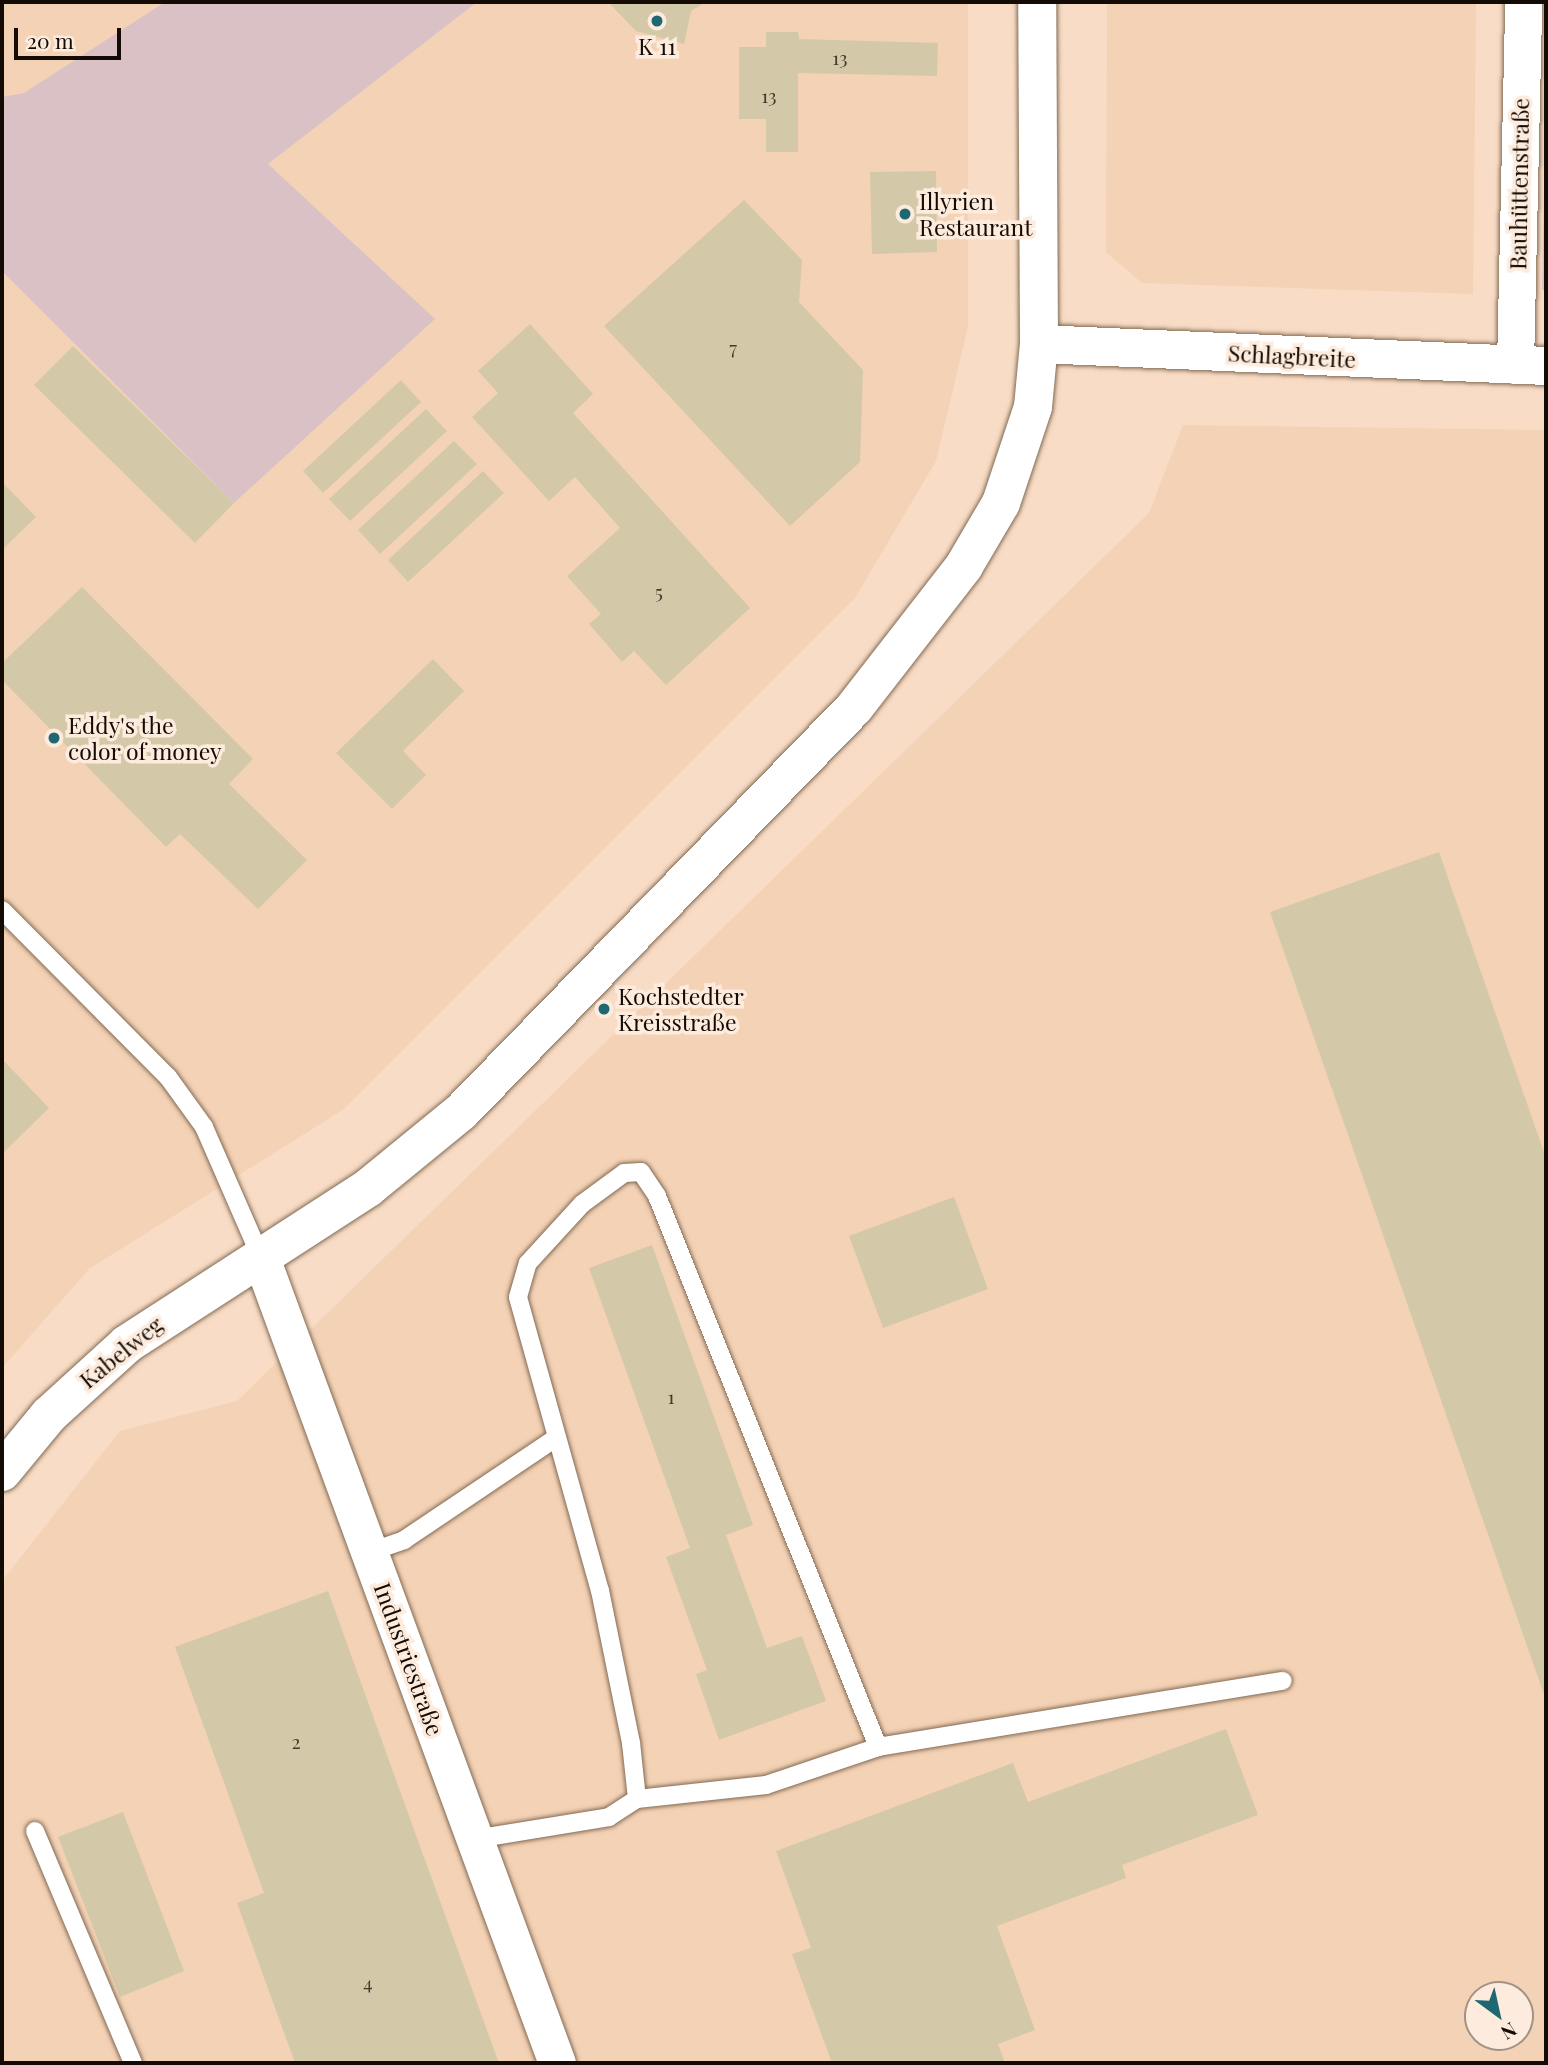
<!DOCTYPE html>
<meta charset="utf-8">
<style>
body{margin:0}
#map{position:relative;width:1548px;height:2065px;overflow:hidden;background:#f8dcc5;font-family:"Playfair Display",serif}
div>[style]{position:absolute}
.built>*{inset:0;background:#f4d2b5}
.green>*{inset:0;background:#dac1c6}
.building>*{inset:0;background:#d3c9a9}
.roads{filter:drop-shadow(0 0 2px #826a54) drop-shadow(0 0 2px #826a54)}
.service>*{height:18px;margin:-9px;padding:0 9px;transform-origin:9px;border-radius:9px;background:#fff}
.minor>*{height:37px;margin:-18.5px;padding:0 18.5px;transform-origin:18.5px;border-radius:18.5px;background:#fff}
.tertiary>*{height:38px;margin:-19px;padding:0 19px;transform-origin:19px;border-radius:19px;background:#fff}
.dots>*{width:19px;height:19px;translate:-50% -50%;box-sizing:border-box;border:4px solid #fdecde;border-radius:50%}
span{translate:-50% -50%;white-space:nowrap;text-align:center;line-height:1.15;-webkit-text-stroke:7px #fdecde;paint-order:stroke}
.number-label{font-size:19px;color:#443a2d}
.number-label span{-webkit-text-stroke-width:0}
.poi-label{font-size:23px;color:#140b04}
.left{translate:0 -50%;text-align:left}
.street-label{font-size:23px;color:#140b04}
.frame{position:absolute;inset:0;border:4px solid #140b04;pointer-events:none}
.north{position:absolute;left:1464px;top:1981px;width:70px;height:70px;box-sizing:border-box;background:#fdecde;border:2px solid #a09287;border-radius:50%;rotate:147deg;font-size:19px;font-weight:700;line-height:28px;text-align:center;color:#140b04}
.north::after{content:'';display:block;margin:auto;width:24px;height:32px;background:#1e6773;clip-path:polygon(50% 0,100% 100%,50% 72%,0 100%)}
.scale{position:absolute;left:14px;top:28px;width:107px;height:32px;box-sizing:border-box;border:4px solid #140b04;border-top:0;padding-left:9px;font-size:21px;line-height:24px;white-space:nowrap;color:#140b04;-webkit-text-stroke:5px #fdecde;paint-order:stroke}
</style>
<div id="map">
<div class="built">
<div style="clip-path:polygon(2px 2px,968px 2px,968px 326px,936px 461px,855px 598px,344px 1109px,89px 1269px,2px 1368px)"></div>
<div style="clip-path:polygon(1107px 2px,1476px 2px,1473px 294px,1142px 283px,1106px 252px)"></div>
<div style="clip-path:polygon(evenodd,1183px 425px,1546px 430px,1546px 2063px,2px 2063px,2px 1581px,120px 1431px,237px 1401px,1149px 513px,1183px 425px,1478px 1995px,1520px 1995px,1520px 2037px,1478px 2037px,1478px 1995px)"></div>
</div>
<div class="green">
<div style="clip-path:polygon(165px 2px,477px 2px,268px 164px,435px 319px,234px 503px,2px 271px,2px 97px,24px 93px)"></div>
<div style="clip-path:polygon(1546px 94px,1546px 290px,1542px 290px)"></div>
</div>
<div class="building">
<div style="clip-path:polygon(608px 2px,706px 2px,691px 11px,684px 44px,636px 31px)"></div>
<div style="clip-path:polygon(766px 32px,798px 32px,799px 39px,938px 43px,937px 76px,798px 73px,798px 152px,766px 152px,766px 119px,739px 119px,739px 47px,766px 47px)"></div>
<div style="clip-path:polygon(936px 171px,937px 252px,872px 254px,870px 172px)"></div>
<div style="clip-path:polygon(744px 200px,802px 260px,799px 302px,863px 370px,860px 462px,790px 526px,604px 326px)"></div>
<div style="clip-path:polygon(530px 324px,593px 394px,573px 413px,750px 608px,666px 685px,634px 651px,622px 662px,589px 624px,601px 614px,567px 576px,620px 528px,575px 477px,549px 501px,472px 417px,498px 393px,478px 371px)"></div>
<div style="clip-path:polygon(73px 346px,234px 503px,195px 543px,34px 385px)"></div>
<div style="clip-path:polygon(401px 380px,421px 402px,323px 493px,303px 471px)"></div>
<div style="clip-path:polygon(426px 409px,447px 431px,350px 521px,329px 499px)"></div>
<div style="clip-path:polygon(454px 441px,477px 464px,380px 554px,358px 530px)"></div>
<div style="clip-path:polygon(483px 471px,504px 493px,408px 582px,388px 560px)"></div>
<div style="clip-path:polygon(2px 482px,36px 517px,2px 550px)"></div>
<div style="clip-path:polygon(82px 587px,253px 759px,229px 784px,307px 860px,258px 909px,180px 834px,166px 847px,2px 680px,2px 663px)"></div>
<div style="clip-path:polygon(433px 659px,464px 691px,403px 751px,426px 775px,392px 809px,336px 753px)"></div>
<div style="clip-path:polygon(1439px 852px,1546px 1158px,1546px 1700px,1270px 912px)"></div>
<div style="clip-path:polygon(2px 1059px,49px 1108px,2px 1154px)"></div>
<div style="clip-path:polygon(954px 1197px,988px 1289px,883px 1328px,849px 1236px)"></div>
<div style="clip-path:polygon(652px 1245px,753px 1525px,726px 1535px,767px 1648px,802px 1636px,826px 1701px,719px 1740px,696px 1674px,707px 1670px,666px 1557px,690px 1548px,589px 1268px)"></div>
<div style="clip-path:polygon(328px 1591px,417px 1838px,499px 2063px,295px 2063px,237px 1903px,264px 1893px,175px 1647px)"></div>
<div style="clip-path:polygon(1226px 1729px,1258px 1815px,1122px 1865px,1126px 1878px,997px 1926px,1035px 2030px,998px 2044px,1005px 2063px,832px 2063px,792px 1954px,811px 1948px,776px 1851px,1013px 1763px,1028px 1802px)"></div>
<div style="clip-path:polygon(123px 1812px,184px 1971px,120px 1997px,58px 1837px)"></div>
</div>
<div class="roads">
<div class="service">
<div style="left:2px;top:910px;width:235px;rotate:45.2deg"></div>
<div style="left:168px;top:1077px;width:62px;rotate:54.2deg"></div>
<div style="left:204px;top:1127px;width:140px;rotate:66.4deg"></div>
<div style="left:370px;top:1552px;width:36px;rotate:-19deg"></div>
<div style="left:404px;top:1540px;width:184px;rotate:-33.9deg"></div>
<div style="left:637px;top:1799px;width:130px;rotate:-6.2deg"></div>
<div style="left:766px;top:1785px;width:118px;rotate:-18.7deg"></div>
<div style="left:35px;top:1831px;width:252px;rotate:67.1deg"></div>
<div style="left:475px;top:1839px;width:136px;rotate:-9.3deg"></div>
<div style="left:609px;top:1817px;width:33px;rotate:-33deg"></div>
<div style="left:637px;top:1799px;width:56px;rotate:-96.1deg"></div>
<div style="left:631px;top:1743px;width:155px;rotate:-101.5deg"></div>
<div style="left:600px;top:1591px;width:305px;rotate:-105.6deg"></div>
<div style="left:518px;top:1297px;width:35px;rotate:-74deg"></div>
<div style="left:528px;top:1263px;width:80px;rotate:-47.5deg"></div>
<div style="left:582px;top:1204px;width:52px;rotate:-36.4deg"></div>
<div style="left:624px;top:1173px;width:17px;rotate:-3deg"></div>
<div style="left:641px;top:1172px;width:29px;rotate:56deg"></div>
<div style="left:657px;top:1196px;width:594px;rotate:68.14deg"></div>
<div style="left:878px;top:1747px;width:410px;rotate:-9.3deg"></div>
</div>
<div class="minor">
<div style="left:1515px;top:365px;width:363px;rotate:-88.7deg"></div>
<div style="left:260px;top:1255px;width:861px;rotate:69.82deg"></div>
</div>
<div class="tertiary">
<div style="left:1039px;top:344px;width:507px;rotate:2.48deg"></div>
<div style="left:2px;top:1472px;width:74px;rotate:-50.5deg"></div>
<div style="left:49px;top:1415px;width:105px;rotate:-42.3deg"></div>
<div style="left:127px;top:1344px;width:287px;rotate:-32.9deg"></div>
<div style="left:368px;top:1188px;width:120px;rotate:-39.3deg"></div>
<div style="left:461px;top:1112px;width:564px;rotate:-45.79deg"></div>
<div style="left:854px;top:708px;width:180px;rotate:-52.2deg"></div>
<div style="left:964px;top:566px;width:73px;rotate:-59.6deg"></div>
<div style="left:1001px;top:503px;width:101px;rotate:-71.6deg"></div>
<div style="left:1033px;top:407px;width:63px;rotate:-84.6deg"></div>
<div style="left:1039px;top:344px;width:342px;rotate:-90.3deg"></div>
</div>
</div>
<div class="dots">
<div style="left:657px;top:21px;background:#1e6773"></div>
<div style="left:905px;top:214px;background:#1e6773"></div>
<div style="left:54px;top:738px;background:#1e6773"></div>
<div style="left:604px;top:1009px;background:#1e6773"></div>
</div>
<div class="number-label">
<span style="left:840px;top:58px">13</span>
<span style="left:769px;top:96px">13</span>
<span style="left:733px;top:348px">7</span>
<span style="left:659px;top:592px">5</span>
<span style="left:671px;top:1397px">1</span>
<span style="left:296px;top:1742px">2</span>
<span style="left:368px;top:1983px">4</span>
</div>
<div class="poi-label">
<span style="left:657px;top:46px">K 11</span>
<span class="left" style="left:919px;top:214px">Illyrien<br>Restaurant</span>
<span class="left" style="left:68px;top:738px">Eddy's the<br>color of money</span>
<span class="left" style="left:618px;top:1009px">Kochstedter<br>Kreisstraße</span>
</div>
<div class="street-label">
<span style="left:1519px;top:184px;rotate:-89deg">Bauhüttenstraße</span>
<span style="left:1292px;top:356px;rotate:3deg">Schlagbreite</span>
<span style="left:121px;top:1352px;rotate:-39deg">Kabelweg</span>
<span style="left:409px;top:1659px;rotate:70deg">Industriestraße</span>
</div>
<div class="frame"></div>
<div class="north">N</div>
<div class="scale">20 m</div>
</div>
